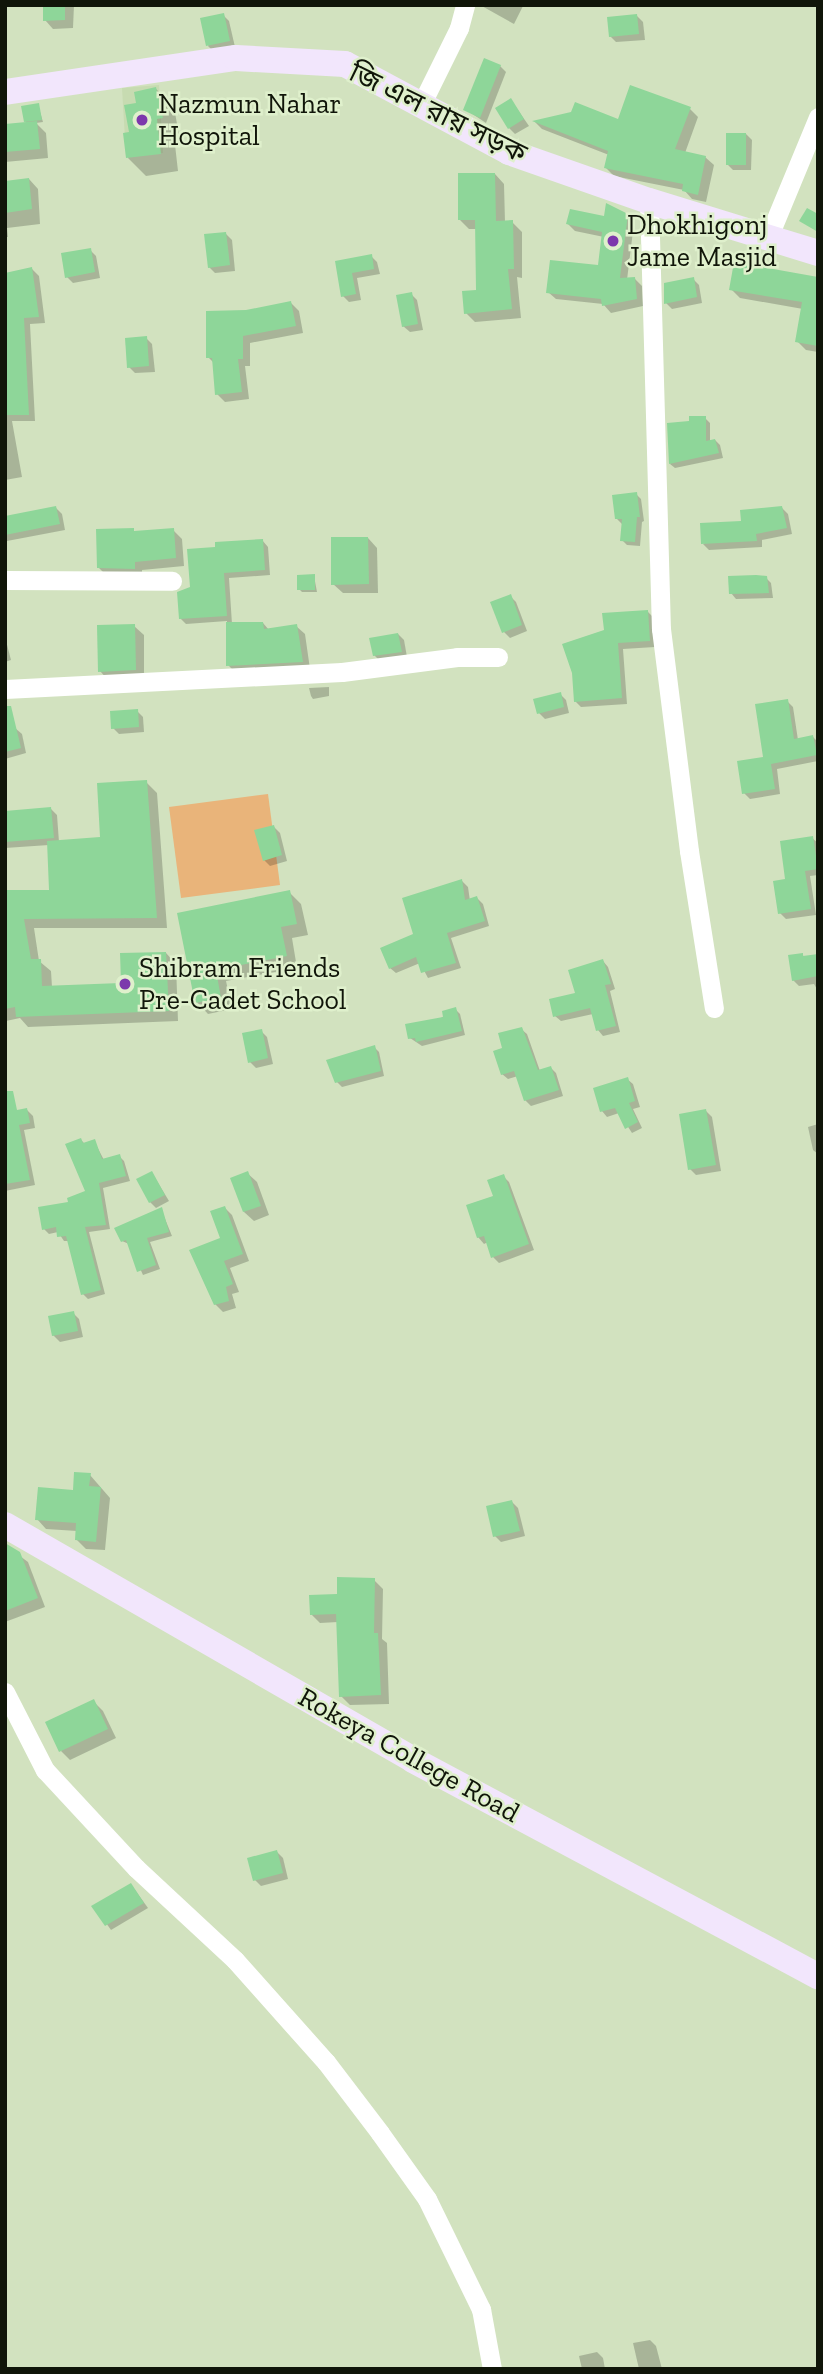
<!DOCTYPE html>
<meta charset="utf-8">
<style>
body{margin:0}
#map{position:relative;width:823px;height:2374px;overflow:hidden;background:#d2e2bf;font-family:"Zilla Slab","Noto Sans Bengali",serif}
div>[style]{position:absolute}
.built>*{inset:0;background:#c7dbb1}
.green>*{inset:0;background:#e9b47a}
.shadow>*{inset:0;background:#0003}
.building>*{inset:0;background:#8ed699}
.street>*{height:19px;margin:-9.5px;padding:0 9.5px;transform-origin:9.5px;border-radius:9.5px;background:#fff}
.secondary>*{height:26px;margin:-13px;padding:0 13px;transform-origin:13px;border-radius:13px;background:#f2e6fc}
.dots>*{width:19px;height:19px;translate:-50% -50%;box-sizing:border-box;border:4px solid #dff0cc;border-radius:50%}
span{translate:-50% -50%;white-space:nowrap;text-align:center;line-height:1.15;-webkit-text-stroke:5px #dff0cc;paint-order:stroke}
.poi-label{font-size:28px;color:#101509}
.left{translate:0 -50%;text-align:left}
.street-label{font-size:28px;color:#101509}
.frame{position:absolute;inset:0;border:7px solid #101509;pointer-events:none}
</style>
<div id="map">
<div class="built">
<div style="clip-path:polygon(159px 85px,163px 153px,126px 156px,122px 88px)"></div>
</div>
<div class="green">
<div style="clip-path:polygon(268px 794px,280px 885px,181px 898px,169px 807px)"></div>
</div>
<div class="shadow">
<div style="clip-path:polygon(44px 5px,74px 5px,73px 28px,53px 29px,45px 20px)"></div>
<div style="clip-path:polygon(480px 5px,522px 5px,523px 6px,514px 24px)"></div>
<div style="clip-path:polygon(223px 15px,229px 21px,235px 47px,214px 52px,208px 46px)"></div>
<div style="clip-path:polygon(637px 16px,643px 22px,645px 40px,616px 42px,610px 36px)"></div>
<div style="clip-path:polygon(500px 66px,506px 72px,486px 123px,465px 109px)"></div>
<div style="clip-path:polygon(156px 89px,174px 107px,179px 135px,174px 136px,178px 171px,146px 176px,128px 158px,138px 104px)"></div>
<div style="clip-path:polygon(511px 100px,529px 126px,515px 134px,509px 128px)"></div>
<div style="clip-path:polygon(38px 105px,43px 122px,36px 123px,46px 133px,48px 158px,5px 162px,5px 126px,28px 124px,25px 121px)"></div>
<div style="clip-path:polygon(690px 109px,698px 117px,685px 153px,705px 157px,714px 165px,706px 202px,692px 199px,684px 190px,614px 176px,606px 168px,609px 155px,542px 129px,535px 122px,619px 121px)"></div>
<div style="clip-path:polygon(746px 134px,752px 140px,751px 170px,733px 170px,727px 164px)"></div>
<div style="clip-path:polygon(495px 174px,504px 184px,505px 222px,512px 222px,522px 232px,522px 278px,517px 277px,521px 318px,475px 322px,466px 313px,477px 292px,477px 229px,469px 229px,460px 220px)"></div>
<div style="clip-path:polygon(29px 179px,38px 189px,40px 224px,7px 228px,8px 237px,5px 237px,5px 183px)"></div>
<div style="clip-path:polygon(627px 215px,634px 223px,627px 280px,635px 279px,642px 286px,643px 306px,611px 313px,603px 304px,556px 299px,548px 292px,600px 267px,604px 237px,575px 231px,568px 224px)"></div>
<div style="clip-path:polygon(226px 234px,232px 240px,235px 271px,215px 273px,209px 267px)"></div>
<div style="clip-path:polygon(90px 250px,96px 256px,100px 278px,73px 283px,67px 277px)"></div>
<div style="clip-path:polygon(371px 256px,377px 262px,380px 274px,357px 278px,361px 300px,349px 302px,343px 296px,337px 262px)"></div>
<div style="clip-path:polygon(32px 269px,39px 276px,45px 323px,30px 324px,35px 421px,12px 421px,22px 477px,5px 480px,5px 275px)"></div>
<div style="clip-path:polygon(818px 278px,818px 352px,806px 350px,797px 341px,803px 309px,740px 298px,731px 289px)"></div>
<div style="clip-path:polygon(693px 279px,699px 285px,702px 303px,672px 309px,666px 303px)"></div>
<div style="clip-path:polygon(411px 294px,417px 300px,423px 330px,410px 332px,403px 326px)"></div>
<div style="clip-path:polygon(291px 303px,299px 311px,303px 333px,250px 343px,250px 366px,245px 366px,249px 399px,225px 402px,217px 394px,214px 363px,208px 357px,246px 312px)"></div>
<div style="clip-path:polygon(146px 338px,152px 344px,155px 372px,135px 373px,129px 367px)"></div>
<div style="clip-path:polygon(705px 418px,710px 423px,710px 442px,715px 440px,720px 445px,723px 458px,675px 468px,670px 464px,691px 422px)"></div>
<div style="clip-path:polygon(636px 494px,641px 499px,644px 521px,642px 522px,640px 546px,627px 545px,622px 540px,623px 525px,617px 519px)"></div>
<div style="clip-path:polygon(56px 508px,62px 514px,65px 530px,7px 541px,5px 539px,5px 518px)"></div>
<div style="clip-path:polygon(782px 508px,788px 514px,792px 534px,762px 540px,762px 547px,709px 550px,703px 544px)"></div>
<div style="clip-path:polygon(133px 530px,136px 533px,173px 530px,182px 539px,184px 566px,142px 570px,142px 576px,107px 576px,99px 568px)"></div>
<div style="clip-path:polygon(368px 538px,377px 548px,378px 593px,343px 593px,333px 584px)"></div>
<div style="clip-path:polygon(262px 540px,268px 547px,270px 575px,229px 578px,232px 624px,263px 623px,269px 630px,296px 626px,305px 634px,310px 669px,236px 673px,228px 665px,227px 621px,186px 624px,180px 618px,192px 588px,217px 548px)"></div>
<div style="clip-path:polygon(314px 576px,317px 592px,302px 592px,299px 589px)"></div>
<div style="clip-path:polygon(766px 578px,771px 583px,773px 598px,736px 599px,731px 593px)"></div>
<div style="clip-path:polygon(510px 596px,516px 602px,527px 631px,510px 638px,504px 632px)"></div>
<div style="clip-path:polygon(648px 612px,654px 618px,655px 647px,623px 649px,627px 704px,581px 707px,575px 701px,605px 632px)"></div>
<div style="clip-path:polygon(134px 626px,144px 635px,144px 679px,109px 681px,100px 671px)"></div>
<div style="clip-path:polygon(398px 634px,404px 640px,407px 657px,380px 661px,374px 655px)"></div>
<div style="clip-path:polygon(5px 637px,11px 660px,5px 662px)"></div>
<div style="clip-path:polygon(329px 687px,329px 696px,313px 699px,311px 696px,309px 688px)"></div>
<div style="clip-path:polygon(560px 694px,566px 700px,569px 713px,545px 719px,539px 713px)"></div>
<div style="clip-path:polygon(787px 701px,793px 707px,798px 740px,813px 737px,818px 742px,818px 761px,777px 769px,780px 794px,750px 799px,744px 793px,765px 759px)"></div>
<div style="clip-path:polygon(137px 711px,143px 717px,144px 732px,119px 734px,113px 728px)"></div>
<div style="clip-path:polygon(15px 728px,22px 734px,26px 753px,5px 759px,5px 731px)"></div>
<div style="clip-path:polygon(146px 782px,157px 793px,167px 928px,34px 928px,39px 961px,51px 971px,52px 987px,123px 985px,166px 953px,176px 964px,178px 1021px,28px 1027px,20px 1018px,6px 1021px,5px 892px,51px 892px,49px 845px,5px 848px,5px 814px,51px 809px,57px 815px,59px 842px,102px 839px)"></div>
<div style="clip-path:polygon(274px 827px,280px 833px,287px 861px,270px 866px,264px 860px)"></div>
<div style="clip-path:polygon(812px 838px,818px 843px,818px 875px,810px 876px,816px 915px,786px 919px,780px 913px,787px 881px)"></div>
<div style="clip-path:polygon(462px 881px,468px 887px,470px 901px,477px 898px,483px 904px,489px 926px,451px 938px,461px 968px,428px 978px,420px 963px,396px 973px,390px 968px)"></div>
<div style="clip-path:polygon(289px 892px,301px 904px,308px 935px,292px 938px,297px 968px,226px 981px,232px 1009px,208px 1014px,197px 1002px,179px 915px)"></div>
<div style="clip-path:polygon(802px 954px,805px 958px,818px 956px,818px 991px,814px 984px,799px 986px,793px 980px)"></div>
<div style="clip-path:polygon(603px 961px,608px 967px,615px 989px,610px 991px,620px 1032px,603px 1036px,598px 1030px,593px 1014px,561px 1021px,555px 1016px,578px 994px)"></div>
<div style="clip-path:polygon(455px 1009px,460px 1014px,465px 1035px,422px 1046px,410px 1038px)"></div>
<div style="clip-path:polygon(521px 1029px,527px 1034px,540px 1071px,551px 1068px,556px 1073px,563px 1096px,531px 1106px,525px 1100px,518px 1076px,508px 1079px,502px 1074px,504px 1049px)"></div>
<div style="clip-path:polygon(261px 1031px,267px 1037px,273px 1064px,256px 1068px,250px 1062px)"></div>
<div style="clip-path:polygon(374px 1047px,379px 1052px,384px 1076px,342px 1087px,337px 1082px)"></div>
<div style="clip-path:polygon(627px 1079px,633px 1084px,640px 1107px,633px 1109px,642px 1128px,632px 1133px,619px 1113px,607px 1117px,602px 1111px)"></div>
<div style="clip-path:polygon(27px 1110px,33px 1116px,35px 1128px,24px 1130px,35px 1185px,5px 1191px,5px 1114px)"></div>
<div style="clip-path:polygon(706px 1111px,712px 1117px,721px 1171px,696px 1175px,690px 1169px)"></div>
<div style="clip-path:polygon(818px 1124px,818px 1154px,813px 1150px,808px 1127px)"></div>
<div style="clip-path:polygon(81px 1140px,85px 1144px,94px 1141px,104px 1160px,119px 1156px,124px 1161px,130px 1181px,103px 1188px,110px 1229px,89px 1232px,105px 1294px,88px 1299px,83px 1294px,69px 1241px,64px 1241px,58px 1232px,49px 1234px,44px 1229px,71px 1203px,88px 1192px)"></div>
<div style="clip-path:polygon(152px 1173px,169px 1201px,156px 1208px,150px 1202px)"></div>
<div style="clip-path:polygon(247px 1173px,257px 1182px,269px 1215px,254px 1221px,244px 1212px)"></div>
<div style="clip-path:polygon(503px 1176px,509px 1182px,534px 1250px,499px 1263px,493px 1257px,488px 1242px,484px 1244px,478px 1237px)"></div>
<div style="clip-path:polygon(225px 1208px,232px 1215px,249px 1261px,230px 1268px,239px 1292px,232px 1294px,236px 1308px,223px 1312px,215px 1304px)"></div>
<div style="clip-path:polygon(161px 1209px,172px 1236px,150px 1242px,160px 1269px,143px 1275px,129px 1244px,122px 1241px)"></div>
<div style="clip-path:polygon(73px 1313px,79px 1319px,83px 1337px,60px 1342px,53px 1335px)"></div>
<div style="clip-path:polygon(90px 1475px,110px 1498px,105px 1550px,86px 1549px,76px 1539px,77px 1531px,46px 1529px,37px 1519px,75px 1492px)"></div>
<div style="clip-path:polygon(512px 1502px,518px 1508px,525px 1536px,501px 1542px,495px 1536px)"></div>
<div style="clip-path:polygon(5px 1545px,28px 1562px,45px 1607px,5px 1622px)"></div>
<div style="clip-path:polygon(374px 1580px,383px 1589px,382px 1639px,387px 1643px,389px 1704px,350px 1705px,341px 1696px,338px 1622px,320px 1623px,311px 1614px,339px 1595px)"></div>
<div style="clip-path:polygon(93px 1701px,103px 1711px,116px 1738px,70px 1760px,61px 1751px)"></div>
<div style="clip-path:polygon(277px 1852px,283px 1858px,288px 1879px,261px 1886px,255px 1880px)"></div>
<div style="clip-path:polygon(135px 1890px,148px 1908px,111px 1930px,94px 1906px)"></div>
<div style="clip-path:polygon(650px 2340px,656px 2346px,662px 2369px,639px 2369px,633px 2343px)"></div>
<div style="clip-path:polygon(597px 2352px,603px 2358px,605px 2369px,582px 2369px,579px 2356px)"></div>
</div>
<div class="building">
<div style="clip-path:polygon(43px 5px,65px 5px,65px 20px,43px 21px)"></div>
<div style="clip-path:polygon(224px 13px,230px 41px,206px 46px,200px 18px)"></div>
<div style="clip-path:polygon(637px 14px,639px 34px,609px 37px,607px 17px)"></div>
<div style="clip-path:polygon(484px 58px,501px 65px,480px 118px,463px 110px)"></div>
<div style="clip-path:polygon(630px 85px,691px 107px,675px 149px,706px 156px,698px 195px,682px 191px,683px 184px,604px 168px,608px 151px,532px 121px,571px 112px,575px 102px,618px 119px)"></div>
<div style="clip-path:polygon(156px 87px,163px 118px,157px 119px,161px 154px,126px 158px,123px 133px,129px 132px,124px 105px,136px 103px,134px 92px)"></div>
<div style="clip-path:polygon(511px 98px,524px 119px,508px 129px,495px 108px)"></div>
<div style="clip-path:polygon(39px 103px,42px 120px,24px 122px,21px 106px)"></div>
<div style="clip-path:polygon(37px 121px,40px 149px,5px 152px,5px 124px)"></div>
<div style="clip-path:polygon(726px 133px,746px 133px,746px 165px,726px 165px)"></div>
<div style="clip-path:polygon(458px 173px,495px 173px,496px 221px,513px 220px,514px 269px,508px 269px,512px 309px,464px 314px,462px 291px,476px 290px,475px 220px,458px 220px)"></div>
<div style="clip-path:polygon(29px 178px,32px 209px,5px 213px,5px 181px)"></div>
<div style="clip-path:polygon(606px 203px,628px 214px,620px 278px,635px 277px,637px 299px,602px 306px,601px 299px,546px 293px,550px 260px,598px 265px,602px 232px,566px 224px,570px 209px,604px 216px)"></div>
<div style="clip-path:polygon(807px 208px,818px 214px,818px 232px,799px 221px)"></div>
<div style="clip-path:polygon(226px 232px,230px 265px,208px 268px,204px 234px)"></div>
<div style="clip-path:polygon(91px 248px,95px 272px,65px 278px,61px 253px)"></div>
<div style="clip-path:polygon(372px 254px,374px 269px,352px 273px,356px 294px,341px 297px,335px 261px)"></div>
<div style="clip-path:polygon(734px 262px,818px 277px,818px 346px,795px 342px,802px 302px,729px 290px)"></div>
<div style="clip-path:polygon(32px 267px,39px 317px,24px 318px,29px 415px,5px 415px,5px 273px)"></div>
<div style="clip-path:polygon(694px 277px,697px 297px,664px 304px,664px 283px)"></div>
<div style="clip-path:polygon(412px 292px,418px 324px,402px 327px,396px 295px)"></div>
<div style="clip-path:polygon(291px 301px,296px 326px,243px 336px,243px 359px,238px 359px,242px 392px,215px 395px,212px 358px,206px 358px,206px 311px,246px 310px)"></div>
<div style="clip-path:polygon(147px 336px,149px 366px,127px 368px,125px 338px)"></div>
<div style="clip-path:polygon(689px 416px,706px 416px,706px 441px,715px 439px,719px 453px,669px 464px,667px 423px,689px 421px)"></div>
<div style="clip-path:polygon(637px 492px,640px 517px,637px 517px,635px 542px,620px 541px,622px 519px,615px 519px,612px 495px)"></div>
<div style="clip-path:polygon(56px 506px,60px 524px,5px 535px,5px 516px)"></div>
<div style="clip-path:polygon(782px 506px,787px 528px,756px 534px,757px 541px,701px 544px,700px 523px,741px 521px,740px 510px)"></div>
<div style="clip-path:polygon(134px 528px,134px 531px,174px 528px,176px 558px,135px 562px,135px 569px,97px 568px,96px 529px)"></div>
<div style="clip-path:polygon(331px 537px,368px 537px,369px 584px,331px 585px)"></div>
<div style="clip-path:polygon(263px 539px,265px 570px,224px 573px,227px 616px,179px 619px,177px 592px,190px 587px,187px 549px,215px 547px,215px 542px)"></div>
<div style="clip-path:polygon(315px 574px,315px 590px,297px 590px,297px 575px)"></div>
<div style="clip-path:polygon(756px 575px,767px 576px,769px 593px,729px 594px,728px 576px)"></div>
<div style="clip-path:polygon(511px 594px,522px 625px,502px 633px,490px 602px)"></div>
<div style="clip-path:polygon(648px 610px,650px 641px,618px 643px,622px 698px,574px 702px,572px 673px,562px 644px,604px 630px,602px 613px)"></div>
<div style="clip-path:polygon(226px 622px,263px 622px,264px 629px,297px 624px,303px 662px,226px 666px)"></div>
<div style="clip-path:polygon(135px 624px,136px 670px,98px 672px,97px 625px)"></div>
<div style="clip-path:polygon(398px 633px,402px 652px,373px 656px,369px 638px)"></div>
<div style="clip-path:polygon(561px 692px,564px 707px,537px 714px,533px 699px)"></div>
<div style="clip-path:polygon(788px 699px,794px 739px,813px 735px,817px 755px,771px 764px,775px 789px,742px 794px,737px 761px,763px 757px,755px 704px)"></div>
<div style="clip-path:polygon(5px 706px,11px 706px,21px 748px,5px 752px)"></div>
<div style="clip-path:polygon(138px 709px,139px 727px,111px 729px,110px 711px)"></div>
<div style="clip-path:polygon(147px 780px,157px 918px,24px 919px,31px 959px,41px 959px,42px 986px,121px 983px,120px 953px,166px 952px,169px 1011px,16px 1017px,15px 1007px,5px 1009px,5px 890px,49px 890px,47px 841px,100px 837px,97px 783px)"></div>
<div style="clip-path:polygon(51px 807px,54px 838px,5px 842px,5px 811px)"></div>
<div style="clip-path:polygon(274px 825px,282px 855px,263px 861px,254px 830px)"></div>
<div style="clip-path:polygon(813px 836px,818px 869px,805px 871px,811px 909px,778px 914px,773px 881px,785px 879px,780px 841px)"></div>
<div style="clip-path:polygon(462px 879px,465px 900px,477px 896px,485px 921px,447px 933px,456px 963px,421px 973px,416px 957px,389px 969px,380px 948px,413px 934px,402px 898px)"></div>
<div style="clip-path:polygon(290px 890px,297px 924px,281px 927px,287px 956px,216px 970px,221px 998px,195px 1003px,177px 913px)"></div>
<div style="clip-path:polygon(803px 953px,803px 956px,818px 954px,818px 976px,792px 981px,788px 955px)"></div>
<div style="clip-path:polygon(603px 959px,611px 984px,605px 985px,616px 1026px,596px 1031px,590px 1008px,553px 1017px,549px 999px,575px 993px,568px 970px)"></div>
<div style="clip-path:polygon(456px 1007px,462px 1031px,416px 1042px,415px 1038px,408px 1039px,405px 1024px,443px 1017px,442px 1011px)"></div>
<div style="clip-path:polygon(522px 1027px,538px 1070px,551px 1066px,559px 1090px,524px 1101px,514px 1071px,501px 1075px,493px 1051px,502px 1048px,498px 1033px)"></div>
<div style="clip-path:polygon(262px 1029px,268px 1058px,248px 1063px,242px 1033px)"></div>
<div style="clip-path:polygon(375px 1045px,381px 1071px,335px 1083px,326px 1060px)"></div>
<div style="clip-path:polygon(628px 1077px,635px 1101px,629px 1103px,638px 1122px,625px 1129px,615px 1108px,600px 1112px,593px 1088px)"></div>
<div style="clip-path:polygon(5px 1091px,13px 1091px,17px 1110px,27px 1108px,30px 1123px,19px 1125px,30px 1180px,5px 1184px)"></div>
<div style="clip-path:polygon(706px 1109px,716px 1165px,688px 1170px,679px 1114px)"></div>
<div style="clip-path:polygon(81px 1138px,83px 1143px,95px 1139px,102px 1159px,120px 1154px,126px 1176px,99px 1183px,106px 1225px,85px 1227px,101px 1290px,81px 1295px,66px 1236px,57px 1237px,56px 1227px,42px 1230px,38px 1207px,68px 1202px,67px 1198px,85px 1191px,65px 1144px)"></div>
<div style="clip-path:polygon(152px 1171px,165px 1195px,149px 1203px,136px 1179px)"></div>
<div style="clip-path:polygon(248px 1171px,261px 1206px,243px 1212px,230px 1178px)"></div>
<div style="clip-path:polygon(504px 1174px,529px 1244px,491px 1258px,484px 1236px,477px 1238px,466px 1205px,493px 1196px,487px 1180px)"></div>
<div style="clip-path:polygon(225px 1206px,243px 1254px,224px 1261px,233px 1284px,226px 1287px,229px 1301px,214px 1305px,189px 1250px,220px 1238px,210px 1211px)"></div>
<div style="clip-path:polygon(162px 1207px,169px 1232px,147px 1238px,156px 1265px,137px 1272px,126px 1240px,121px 1242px,114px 1228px)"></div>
<div style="clip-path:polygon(74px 1311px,78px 1331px,52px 1336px,48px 1316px)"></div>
<div style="clip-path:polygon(74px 1472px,91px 1473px,89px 1486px,101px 1487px,96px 1542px,75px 1540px,76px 1523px,35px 1520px,38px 1487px,73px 1490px)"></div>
<div style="clip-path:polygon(512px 1500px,520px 1531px,493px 1537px,486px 1506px)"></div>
<div style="clip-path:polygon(5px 1543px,20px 1552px,38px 1598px,5px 1611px)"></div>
<div style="clip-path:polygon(337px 1577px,375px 1578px,374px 1633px,378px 1633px,381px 1695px,339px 1697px,336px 1614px,310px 1615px,309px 1595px,337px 1594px)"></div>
<div style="clip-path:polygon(94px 1699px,108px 1729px,59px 1752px,45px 1722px)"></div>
<div style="clip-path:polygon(277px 1850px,283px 1873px,253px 1881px,247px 1858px)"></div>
<div style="clip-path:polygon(131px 1883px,144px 1903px,105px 1926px,91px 1906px)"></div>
</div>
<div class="street">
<div style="left:421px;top:105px;width:86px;rotate:-63.7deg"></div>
<div style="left:459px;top:28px;width:24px;rotate:-75deg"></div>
<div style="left:649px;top:201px;width:428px;rotate:88.4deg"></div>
<div style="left:661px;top:629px;width:224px;rotate:82.8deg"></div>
<div style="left:689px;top:851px;width:159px;rotate:81deg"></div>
<div style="left:768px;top:238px;width:131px;rotate:-67.5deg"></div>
<div style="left:5px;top:580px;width:167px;rotate:0.3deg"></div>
<div style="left:5px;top:689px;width:337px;rotate:-2.9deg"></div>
<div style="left:342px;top:672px;width:116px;rotate:-7.4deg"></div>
<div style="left:457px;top:657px;width:41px"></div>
<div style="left:5px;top:1692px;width:88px;rotate:62.9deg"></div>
<div style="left:45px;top:1770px;width:134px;rotate:47.1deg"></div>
<div style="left:136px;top:1868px;width:135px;rotate:42.9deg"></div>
<div style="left:235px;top:1960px;width:137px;rotate:48.3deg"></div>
<div style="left:326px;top:2062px;width:89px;rotate:52.7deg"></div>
<div style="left:380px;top:2133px;width:81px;rotate:54.5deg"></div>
<div style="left:427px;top:2199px;width:123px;rotate:63.9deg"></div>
<div style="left:481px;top:2309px;width:61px;rotate:79.6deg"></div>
</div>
<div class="secondary">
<div style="left:5px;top:92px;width:233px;rotate:-8.4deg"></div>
<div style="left:236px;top:58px;width:109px;rotate:3.2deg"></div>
<div style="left:345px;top:64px;width:186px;rotate:28.2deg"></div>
<div style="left:509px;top:152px;width:148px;rotate:19.3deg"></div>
<div style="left:649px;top:201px;width:177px;rotate:17.1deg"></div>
<div style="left:5px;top:1525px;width:471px;rotate:29.9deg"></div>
<div style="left:413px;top:1760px;width:459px;rotate:28.1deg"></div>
</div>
<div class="dots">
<div style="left:142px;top:120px;background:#7c38ac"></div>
<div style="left:613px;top:241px;background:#7c38ac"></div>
<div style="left:125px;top:984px;background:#7c38ac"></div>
</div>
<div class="poi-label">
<span class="left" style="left:158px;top:120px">Nazmun Nahar<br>Hospital</span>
<span class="left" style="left:627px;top:241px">Dhokhigonj<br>Jame Masjid</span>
<span class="left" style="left:139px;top:984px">Shibram Friends<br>Pre-Cadet School</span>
</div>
<div class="street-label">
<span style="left:438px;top:113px;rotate:26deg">জি এল রায় সড়ক</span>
<span style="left:409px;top:1755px;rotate:29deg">Rokeya College Road</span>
</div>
<div class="frame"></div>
</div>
